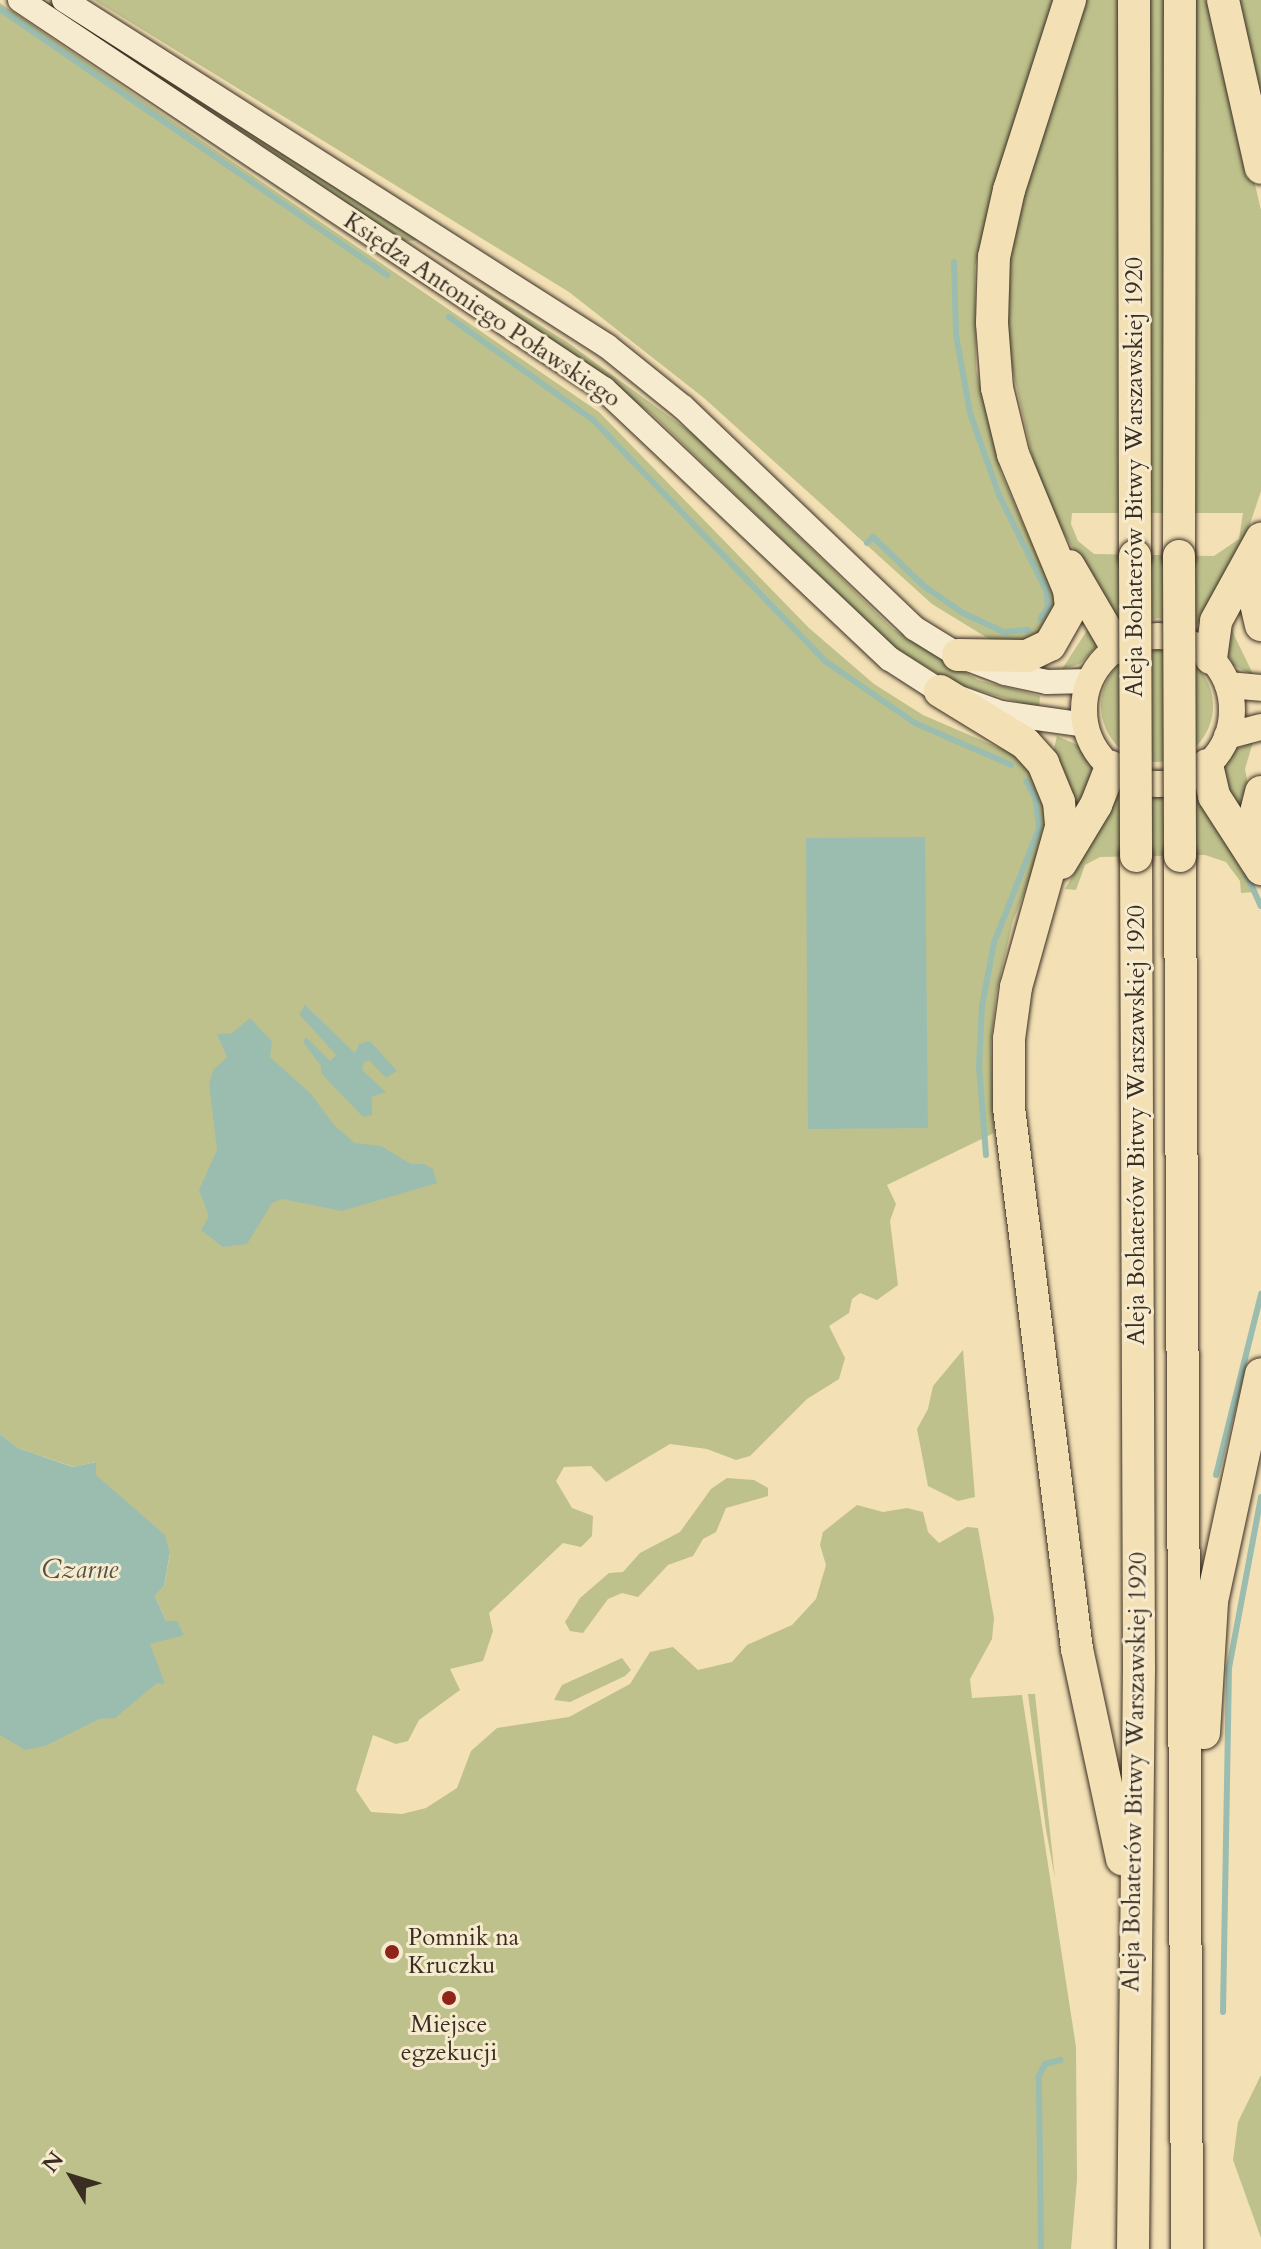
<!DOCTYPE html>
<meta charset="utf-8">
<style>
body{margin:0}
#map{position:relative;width:1261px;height:2249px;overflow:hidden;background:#f3e0b5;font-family:Cardo,serif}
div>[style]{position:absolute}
.green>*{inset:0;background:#bec18b}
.round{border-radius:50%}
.water>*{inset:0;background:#9bbdb0}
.stream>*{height:6px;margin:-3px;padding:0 3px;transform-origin:3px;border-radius:3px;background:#9bbdb0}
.roads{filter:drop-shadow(0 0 2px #3a2e23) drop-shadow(0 0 2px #3a2e23)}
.secondary>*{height:24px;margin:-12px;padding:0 12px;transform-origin:12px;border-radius:12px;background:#f7ebcf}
.primary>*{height:26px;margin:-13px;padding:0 13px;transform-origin:13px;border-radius:13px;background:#f3e0b5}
.primary>.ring{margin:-13px;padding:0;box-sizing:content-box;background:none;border:26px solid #f3e0b5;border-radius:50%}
.highway>*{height:32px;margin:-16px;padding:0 16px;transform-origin:16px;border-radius:16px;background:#f3e0b5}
.bridges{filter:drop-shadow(0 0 2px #3a2e23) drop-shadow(0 0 2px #3a2e23)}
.highway-bridge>*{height:32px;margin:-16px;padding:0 16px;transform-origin:16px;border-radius:16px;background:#f3e0b5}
.dots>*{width:22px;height:22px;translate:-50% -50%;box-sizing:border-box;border:4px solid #f7ebcf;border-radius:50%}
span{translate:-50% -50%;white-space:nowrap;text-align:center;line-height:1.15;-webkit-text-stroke:6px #f7ebcf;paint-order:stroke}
.street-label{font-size:24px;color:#3a2e23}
.poi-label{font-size:24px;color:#3a2e23}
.left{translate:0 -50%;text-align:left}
.water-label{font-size:26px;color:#525246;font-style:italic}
.north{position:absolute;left:32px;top:2137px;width:80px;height:80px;-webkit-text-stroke:6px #f7ebcf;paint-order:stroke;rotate:308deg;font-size:22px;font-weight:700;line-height:32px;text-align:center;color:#3a2e23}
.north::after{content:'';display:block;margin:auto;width:28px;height:36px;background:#3a2e23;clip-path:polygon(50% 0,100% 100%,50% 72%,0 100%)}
</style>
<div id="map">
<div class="green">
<div style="clip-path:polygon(30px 0,44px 0,423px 240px,405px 241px,379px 225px,233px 126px)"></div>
<div style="clip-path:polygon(evenodd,94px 0,1261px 0,1261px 124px,1254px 180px,1261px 210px,1261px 491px,1244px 542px,1196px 627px,1158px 618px,1121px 626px,1063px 532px,1037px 477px,1007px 345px,996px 182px,975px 266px,976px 369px,1001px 473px,1057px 602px,1045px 628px,1026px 642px,994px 642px,932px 604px,704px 398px,569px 292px,94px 0,1243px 513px,1239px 539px,1214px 556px,1094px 554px,1078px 541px,1071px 524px,1072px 513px,1243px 513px)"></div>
<div style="clip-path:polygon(0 3px,599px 412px,809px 628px,874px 684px,923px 715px,1025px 759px,1047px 814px,1041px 850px,1013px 921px,996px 994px,991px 1044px,994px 1133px,887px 1185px,896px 1204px,890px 1221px,898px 1285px,877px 1300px,860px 1293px,852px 1299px,849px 1313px,829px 1326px,845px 1358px,839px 1379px,807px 1399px,750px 1456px,736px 1460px,707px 1449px,670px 1444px,606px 1482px,591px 1466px,564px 1467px,556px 1481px,572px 1508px,593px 1516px,592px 1536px,581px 1547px,563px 1543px,489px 1613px,493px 1631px,483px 1661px,450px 1669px,460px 1690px,419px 1720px,408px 1741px,396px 1744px,373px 1735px,356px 1790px,371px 1812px,402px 1814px,426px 1808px,457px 1788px,471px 1751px,497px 1728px,569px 1717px,630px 1684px,650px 1652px,673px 1647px,698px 1670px,732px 1662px,747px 1645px,792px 1625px,816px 1599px,826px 1565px,820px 1545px,823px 1532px,857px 1505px,883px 1512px,907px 1508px,923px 1512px,928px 1532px,939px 1543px,967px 1527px,978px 1528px,994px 1618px,992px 1639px,970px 1679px,972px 1698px,1022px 1695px,1076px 2047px,1077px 2180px,1071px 2249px,0 2249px,0 1650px,166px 1621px,155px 1596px,164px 1586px,170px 1554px,164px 1535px,95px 1475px,95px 1462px,74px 1467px,18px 1448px,0 1434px)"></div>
<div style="clip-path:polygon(465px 279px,567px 342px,696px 436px,893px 629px,978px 680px,1040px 696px,1039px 708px,953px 683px,895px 648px,652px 414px)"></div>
<div style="clip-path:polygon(1230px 623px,1235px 637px,1254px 676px,1233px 665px,1226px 650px)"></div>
<div style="clip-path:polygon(1088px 629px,1098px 640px,1095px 648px,1080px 664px,1062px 669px)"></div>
<div class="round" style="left:1101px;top:650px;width:112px;height:112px"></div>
<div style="clip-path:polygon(1057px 736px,1082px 747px,1092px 767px,1092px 789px,1070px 830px,1053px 753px)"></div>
<div style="clip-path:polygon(1253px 742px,1245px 769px,1248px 785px,1240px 823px,1220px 766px,1234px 750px)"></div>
<div style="clip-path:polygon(1196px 789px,1254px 892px,1241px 893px,1240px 881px,1226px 862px,1205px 855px,1100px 857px,1085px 865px,1076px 890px,1065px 889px,1120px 790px,1157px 797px)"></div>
<div style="clip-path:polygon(963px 1350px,975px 1497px,958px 1501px,928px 1486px,917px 1429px,928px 1409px,933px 1386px)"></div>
<div style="clip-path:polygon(727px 1478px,754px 1480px,768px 1488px,768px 1496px,726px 1508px,716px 1532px,703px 1539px,693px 1556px,668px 1565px,638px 1597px,622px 1593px,608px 1599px,583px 1633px,570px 1631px,565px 1622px,580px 1598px,609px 1573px,623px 1572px,640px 1553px,680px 1532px,711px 1489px)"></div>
<div style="clip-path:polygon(622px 1658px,631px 1670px,625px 1676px,570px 1702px,554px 1700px,562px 1685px)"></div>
<div style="clip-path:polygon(1028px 1694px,1035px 1694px,1055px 1878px,1046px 1830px)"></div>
<div style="clip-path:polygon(1261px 2075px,1261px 2238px,1233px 2160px,1238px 2122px)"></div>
</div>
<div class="water">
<div style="clip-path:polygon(925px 837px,928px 1128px,808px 1129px,806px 838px)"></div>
<div style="clip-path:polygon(305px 1005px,355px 1053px,359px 1044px,370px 1041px,397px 1071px,386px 1078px,369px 1060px,364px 1062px,362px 1070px,386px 1092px,372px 1097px,372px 1115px,363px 1117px,321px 1073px,321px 1066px,303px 1042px,306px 1037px,330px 1061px,336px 1055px,299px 1014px)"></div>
<div style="clip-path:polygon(250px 1018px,272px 1041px,270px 1057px,311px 1094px,334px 1125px,355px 1143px,381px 1146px,411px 1164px,424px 1164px,433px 1169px,437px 1183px,342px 1211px,282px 1199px,272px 1203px,247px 1244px,223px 1247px,201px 1230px,209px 1216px,199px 1190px,217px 1150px,209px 1084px,213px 1070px,227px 1057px,217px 1034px,232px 1033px)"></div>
<div style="clip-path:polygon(0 1434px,18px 1448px,73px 1467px,96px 1462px,96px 1475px,165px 1535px,170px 1553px,164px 1586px,155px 1596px,166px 1621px,177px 1621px,184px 1635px,150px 1644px,165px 1684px,157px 1683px,115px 1718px,99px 1719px,45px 1746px,25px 1750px,0 1735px)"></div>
</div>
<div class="stream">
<div style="left:0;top:9px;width:470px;rotate:34.5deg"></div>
<div style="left:954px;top:262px;width:73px;rotate:88.4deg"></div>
<div style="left:956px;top:335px;width:79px;rotate:79.8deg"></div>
<div style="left:970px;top:413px;width:87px;rotate:70.5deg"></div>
<div style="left:999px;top:495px;width:106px;rotate:63.7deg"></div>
<div style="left:1046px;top:590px;width:17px;rotate:83deg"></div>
<div style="left:1048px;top:607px;width:14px;rotate:124deg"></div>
<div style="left:449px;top:317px;width:178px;rotate:35.6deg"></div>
<div style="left:594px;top:421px;width:333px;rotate:46.1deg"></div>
<div style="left:825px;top:661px;width:109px;rotate:34.6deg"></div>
<div style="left:915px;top:723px;width:105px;rotate:23.6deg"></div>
<div style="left:867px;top:543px;width:8px;rotate:-45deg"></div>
<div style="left:873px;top:537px;width:71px;rotate:43.9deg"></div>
<div style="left:924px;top:586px;width:47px;rotate:34.7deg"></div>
<div style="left:963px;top:613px;width:45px;rotate:24.9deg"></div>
<div style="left:1004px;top:632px;width:24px;rotate:-5deg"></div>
<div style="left:1246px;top:873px;width:36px;rotate:66deg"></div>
<div style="left:986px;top:1155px;width:88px;rotate:-94.5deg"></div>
<div style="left:979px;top:1067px;width:61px;rotate:-87.2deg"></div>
<div style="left:982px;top:1006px;width:64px;rotate:-79.2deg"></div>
<div style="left:994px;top:943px;width:123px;rotate:-68.6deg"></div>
<div style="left:1039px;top:828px;width:31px;rotate:-97deg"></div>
<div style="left:1035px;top:797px;width:18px;rotate:-119deg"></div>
<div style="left:1216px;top:1475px;width:187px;rotate:-76deg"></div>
<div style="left:1223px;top:2012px;width:344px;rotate:-89deg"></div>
<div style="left:1229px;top:1668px;width:174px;rotate:-79.4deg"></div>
<div style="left:1041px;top:2249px;width:173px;rotate:-90.7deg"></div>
<div style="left:1039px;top:2076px;width:13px;rotate:-63deg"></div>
<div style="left:1045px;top:2064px;width:16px;rotate:-15deg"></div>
</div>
<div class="roads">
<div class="secondary">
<div style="left:20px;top:0;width:702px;rotate:33.67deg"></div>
<div style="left:604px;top:389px;width:393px;rotate:43.4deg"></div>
<div style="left:890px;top:659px;width:59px;rotate:32.6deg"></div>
<div style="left:940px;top:691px;width:65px;rotate:19.8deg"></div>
<div style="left:1001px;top:713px;width:85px;rotate:8.1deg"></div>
<div style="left:64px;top:0;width:644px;rotate:32.51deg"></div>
<div style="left:607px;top:346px;width:97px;rotate:38.8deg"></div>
<div style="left:683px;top:407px;width:320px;rotate:43.7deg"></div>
<div style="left:914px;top:628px;width:52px;rotate:31.5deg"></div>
<div style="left:958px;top:655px;width:50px;rotate:21deg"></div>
<div style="left:1005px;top:673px;width:43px;rotate:12.1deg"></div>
<div style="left:1047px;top:682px;width:43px;rotate:-1.3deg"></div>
</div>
<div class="primary">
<div class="ring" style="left:1084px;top:636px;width:122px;height:122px"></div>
<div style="left:1228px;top:685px;width:33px;rotate:5deg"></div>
<div style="left:1227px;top:736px;width:35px;rotate:-15deg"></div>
</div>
<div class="highway">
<div style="left:1134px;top:0;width:556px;rotate:89.9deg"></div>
<div style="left:1223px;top:0;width:172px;rotate:77.3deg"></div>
<div style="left:1179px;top:556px;width:556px;rotate:-89.9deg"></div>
<div style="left:1261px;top:561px;width:35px;rotate:102deg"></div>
<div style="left:1254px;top:595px;width:31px;rotate:77deg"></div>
<div style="left:1069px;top:566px;width:95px;rotate:59.7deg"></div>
<div style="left:958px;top:655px;width:69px;rotate:0.8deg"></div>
<div style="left:1027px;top:656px;width:25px;rotate:-26deg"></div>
<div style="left:1050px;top:645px;width:43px;rotate:-60.4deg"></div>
<div style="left:1071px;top:608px;width:18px;rotate:-96deg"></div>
<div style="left:1069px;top:590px;width:147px;rotate:-112.4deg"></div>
<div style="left:1013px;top:454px;width:68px;rotate:-103.6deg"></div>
<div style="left:997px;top:388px;width:65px;rotate:-94.4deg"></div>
<div style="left:992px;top:323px;width:66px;rotate:-88.3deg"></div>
<div style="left:994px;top:257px;width:69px;rotate:-77.4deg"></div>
<div style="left:1009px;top:190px;width:200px;rotate:-72.2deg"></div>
<div style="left:1211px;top:658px;width:37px;rotate:-82deg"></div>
<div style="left:1216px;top:621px;width:94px;rotate:-61.2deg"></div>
<div style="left:940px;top:691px;width:100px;rotate:31.5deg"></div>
<div style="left:1025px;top:743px;width:27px;rotate:48deg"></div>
<div style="left:1043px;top:763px;width:42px;rotate:67.7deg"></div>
<div style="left:1059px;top:802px;width:25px;rotate:85deg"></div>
<div style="left:1061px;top:827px;width:166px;rotate:105.7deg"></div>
<div style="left:1016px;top:987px;width:52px;rotate:97.7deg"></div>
<div style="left:1009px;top:1039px;width:69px;rotate:90deg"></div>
<div style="left:1009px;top:1108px;width:545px;rotate:82.84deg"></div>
<div style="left:1077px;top:1649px;width:215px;rotate:77.9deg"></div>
<div style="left:1207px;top:765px;width:32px;rotate:77deg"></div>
<div style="left:1214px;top:796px;width:87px;rotate:57.2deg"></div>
<div style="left:1261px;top:792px;width:30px;rotate:104deg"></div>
<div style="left:1254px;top:821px;width:32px;rotate:77deg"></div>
<div style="left:1180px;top:856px;width:1393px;rotate:89.71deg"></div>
<div style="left:1061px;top:863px;width:68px;rotate:-58.9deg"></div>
<div style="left:1096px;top:805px;width:41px;rotate:-68.5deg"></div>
<div style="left:1204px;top:1733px;width:132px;rotate:-86.5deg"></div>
<div style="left:1212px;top:1601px;width:232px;rotate:-77.8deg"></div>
<div style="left:1133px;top:2249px;width:579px;rotate:-89.41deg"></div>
<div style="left:1139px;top:1670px;width:814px;rotate:-90.21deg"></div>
</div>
</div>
<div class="bridges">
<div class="highway-bridge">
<div style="left:1135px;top:556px;width:300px;rotate:89.8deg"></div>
<div style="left:1179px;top:556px;width:300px;rotate:89.8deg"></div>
</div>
</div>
<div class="dots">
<div style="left:392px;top:1952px;background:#8f2418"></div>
<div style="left:449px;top:1998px;background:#8f2418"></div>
</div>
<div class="street-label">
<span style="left:482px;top:310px;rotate:34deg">Księdza Antoniego Poławskiego</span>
<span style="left:1135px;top:477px;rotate:-90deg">Aleja Bohaterów Bitwy Warszawskiej 1920</span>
<span style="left:1137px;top:1125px;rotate:-90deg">Aleja Bohaterów Bitwy Warszawskiej 1920</span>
<span style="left:1135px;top:1772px;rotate:-89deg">Aleja Bohaterów Bitwy Warszawskiej 1920</span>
</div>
<div class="poi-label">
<span class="left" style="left:408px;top:1952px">Pomnik na<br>Kruczku</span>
<span style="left:449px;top:2039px">Miejsce<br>egzekucji</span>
</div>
<div class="water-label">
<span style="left:80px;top:1570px">Czarne</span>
</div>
<div class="north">N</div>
</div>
